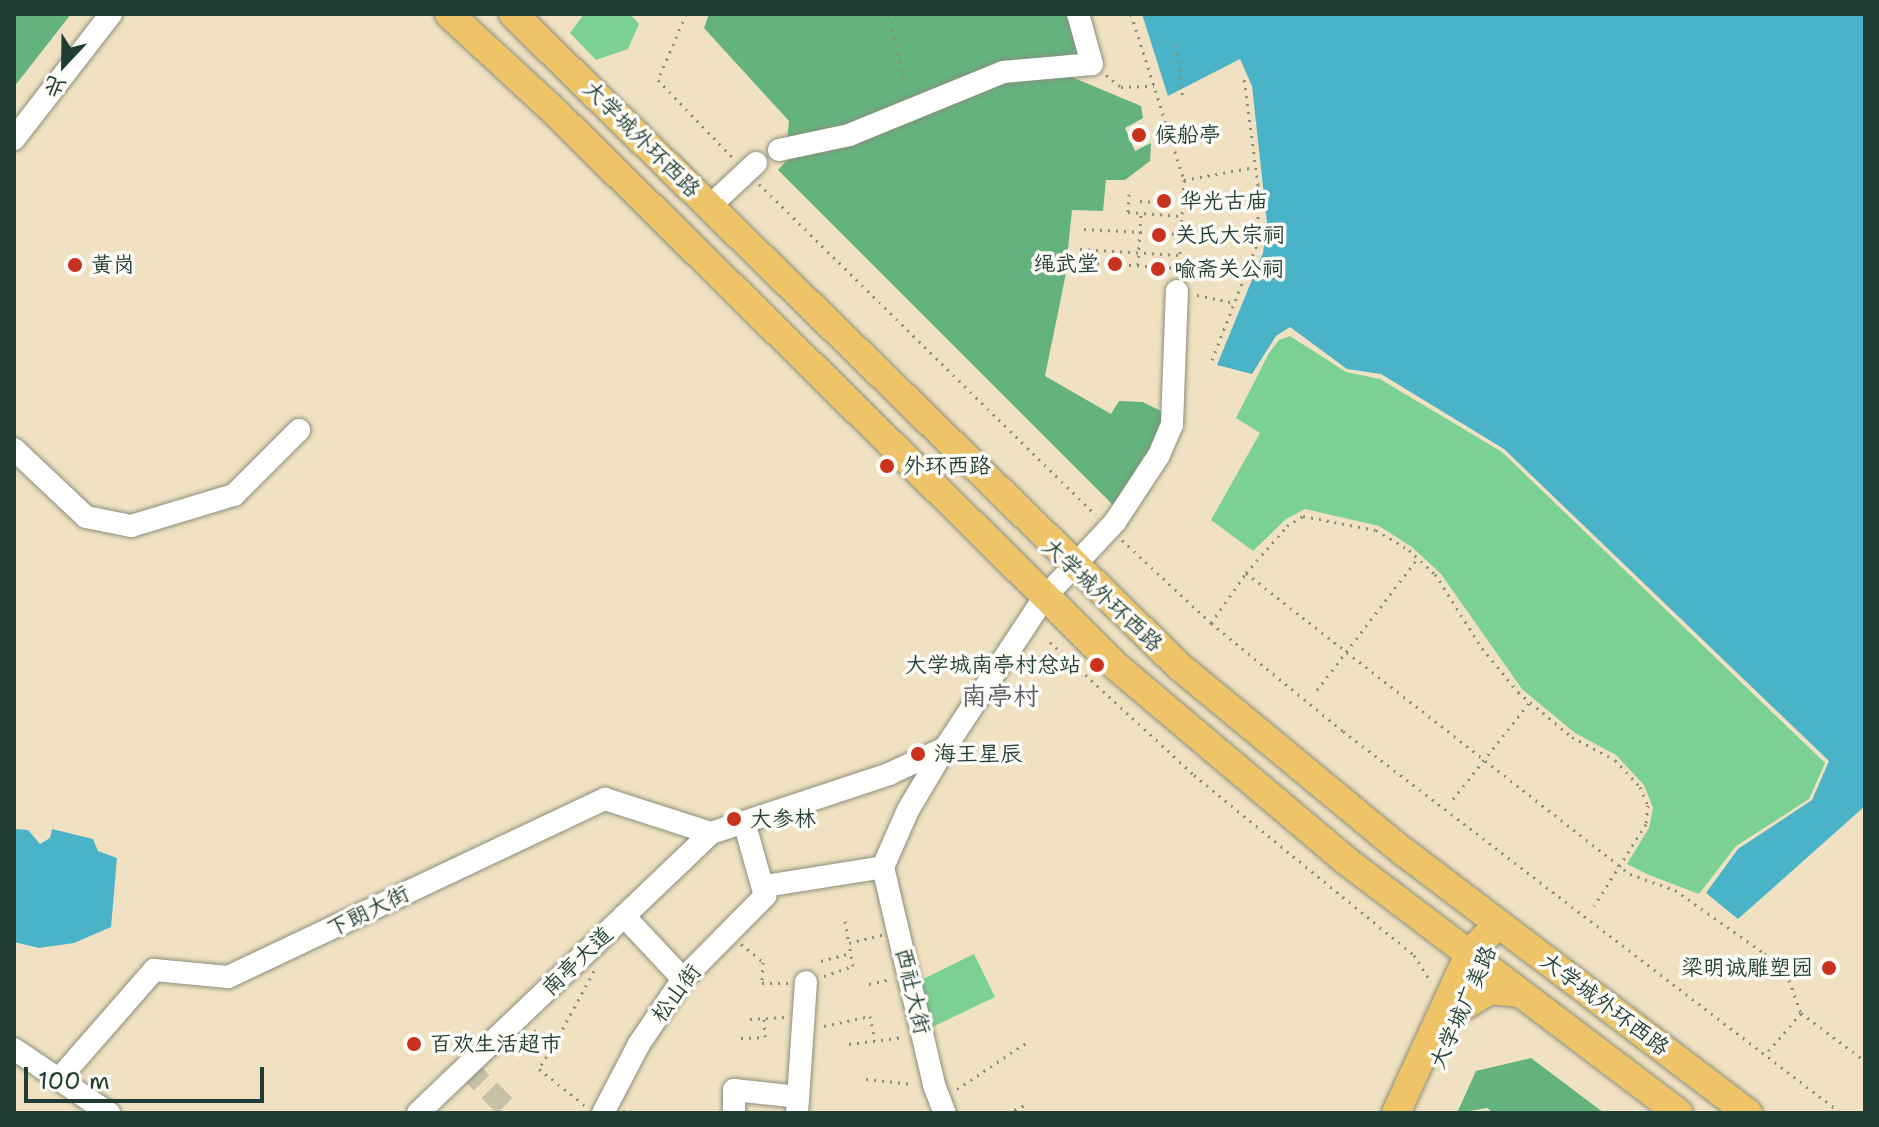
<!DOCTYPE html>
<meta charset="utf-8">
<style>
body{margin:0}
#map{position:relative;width:1879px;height:1127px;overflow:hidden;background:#f0e1c2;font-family:"Shantell Sans","LXGW WenKai TC",sans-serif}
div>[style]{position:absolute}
.green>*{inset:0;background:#7bd094}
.forest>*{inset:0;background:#64b27e}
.water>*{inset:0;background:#4ab3c8}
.minor-tunnel>*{height:22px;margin-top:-11px;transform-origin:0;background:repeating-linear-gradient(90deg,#c6c0a6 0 22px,transparent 0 33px)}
.path>*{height:3px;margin-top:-1.5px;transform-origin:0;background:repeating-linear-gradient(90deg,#888f7b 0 2px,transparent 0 8px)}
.roads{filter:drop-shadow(0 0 2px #888f7b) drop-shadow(0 0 2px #888f7b)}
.minor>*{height:22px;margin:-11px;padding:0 11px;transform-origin:11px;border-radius:11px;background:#fff}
.major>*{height:28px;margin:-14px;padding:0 14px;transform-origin:14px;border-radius:14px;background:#efc469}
.dots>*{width:22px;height:22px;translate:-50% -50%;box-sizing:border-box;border:4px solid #fdfcf7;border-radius:50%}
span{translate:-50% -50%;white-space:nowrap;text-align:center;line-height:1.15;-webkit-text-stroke:7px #fdfcf7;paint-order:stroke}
.poi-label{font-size:22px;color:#1f3d34}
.left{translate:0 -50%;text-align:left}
.right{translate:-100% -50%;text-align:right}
.street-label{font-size:22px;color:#1f3d34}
.quarter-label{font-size:26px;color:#5a5b64}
.frame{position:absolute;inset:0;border:16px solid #1f3d34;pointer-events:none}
.north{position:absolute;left:24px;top:24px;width:80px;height:80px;-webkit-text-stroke:6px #fdfcf7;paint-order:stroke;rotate:202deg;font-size:22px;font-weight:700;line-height:32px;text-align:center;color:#1f3d34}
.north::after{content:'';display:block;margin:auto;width:28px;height:36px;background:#1f3d34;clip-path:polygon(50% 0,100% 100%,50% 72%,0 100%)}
.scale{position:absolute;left:24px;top:1067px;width:240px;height:36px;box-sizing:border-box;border:4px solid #1f3d34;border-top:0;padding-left:10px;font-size:24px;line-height:28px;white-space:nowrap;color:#1f3d34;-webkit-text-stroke:6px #fdfcf7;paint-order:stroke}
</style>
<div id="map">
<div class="green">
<div style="clip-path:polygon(584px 14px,630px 14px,639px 24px,628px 49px,596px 60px,570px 33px)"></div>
<div style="clip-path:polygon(1290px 336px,1346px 372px,1380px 379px,1502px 452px,1825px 763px,1809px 799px,1736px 846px,1699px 894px,1649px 875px,1627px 864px,1649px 828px,1653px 808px,1644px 785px,1616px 755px,1575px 733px,1522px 689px,1441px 574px,1412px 547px,1379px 526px,1305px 509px,1286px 519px,1253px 551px,1211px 520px,1260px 433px,1236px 418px,1269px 353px,1279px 340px)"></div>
<div style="clip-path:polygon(974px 954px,995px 997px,926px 1030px,905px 988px)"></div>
</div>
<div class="forest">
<div style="clip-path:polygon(14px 14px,71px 14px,14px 87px)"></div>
<div style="clip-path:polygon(709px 14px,1068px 14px,1080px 53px,1002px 64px,848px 128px,787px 139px,789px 121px,704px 28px)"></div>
<div style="clip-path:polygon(1062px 73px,1141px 106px,1143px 118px,1125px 128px,1135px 151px,1151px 143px,1150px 161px,1125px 180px,1106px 180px,1103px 211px,1072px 210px,1065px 278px,1045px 376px,1111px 414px,1119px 401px,1143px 402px,1165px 413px,1165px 425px,1114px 506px,778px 170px,788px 159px,1004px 79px)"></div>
<div style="clip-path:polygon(1531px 1058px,1604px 1113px,1494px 1113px,1487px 1108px,1457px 1113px,1476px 1071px)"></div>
</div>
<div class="water">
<div style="clip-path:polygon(1142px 14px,1865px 14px,1865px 806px,1738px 919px,1706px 893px,1738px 849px,1812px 800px,1829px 761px,1504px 449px,1381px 374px,1347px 369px,1290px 327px,1276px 336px,1252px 374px,1217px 365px,1263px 253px,1267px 223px,1252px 86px,1240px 59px,1168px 96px)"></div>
<div style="clip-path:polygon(14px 829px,28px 830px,40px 844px,50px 838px,52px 829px,93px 839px,98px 851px,117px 858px,111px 927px,74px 943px,39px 948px,14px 942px)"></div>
</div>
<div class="minor-tunnel">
<div style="left:466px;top:1067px;width:65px;rotate:45deg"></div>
</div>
<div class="path">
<div style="left:686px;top:14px;width:72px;rotate:113deg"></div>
<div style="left:658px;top:80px;width:110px;rotate:46.1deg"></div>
<div style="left:889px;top:14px;width:79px;rotate:77.6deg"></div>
<div style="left:1131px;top:14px;width:174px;rotate:72.3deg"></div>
<div style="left:1184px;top:180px;width:91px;rotate:93.1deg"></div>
<div style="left:1176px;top:45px;width:55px;rotate:82.7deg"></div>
<div style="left:1106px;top:75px;width:19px;rotate:39deg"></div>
<div style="left:1121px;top:87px;width:33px;rotate:-2deg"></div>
<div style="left:1184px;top:180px;width:72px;rotate:-10.4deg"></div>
<div style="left:759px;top:184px;width:472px;rotate:44.5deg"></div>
<div style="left:1129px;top:194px;width:18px;rotate:93deg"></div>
<div style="left:1128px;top:212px;width:54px;rotate:4.2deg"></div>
<div style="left:1140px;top:201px;width:43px;rotate:4deg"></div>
<div style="left:1084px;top:229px;width:97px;rotate:3deg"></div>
<div style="left:1080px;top:249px;width:100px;rotate:3.4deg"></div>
<div style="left:1081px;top:262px;width:98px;rotate:3.5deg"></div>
<div style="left:1138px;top:265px;width:52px;rotate:-86.7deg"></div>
<div style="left:1197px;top:295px;width:40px;rotate:12deg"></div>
<div style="left:1212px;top:360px;width:127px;rotate:-68.7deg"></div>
<div style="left:1258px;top:242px;width:57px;rotate:-90deg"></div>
<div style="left:1258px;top:185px;width:107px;rotate:-97.5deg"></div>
<div style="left:1122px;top:540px;width:122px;rotate:43deg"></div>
<div style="left:1211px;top:623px;width:171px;rotate:39.3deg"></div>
<div style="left:1343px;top:731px;width:628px;rotate:37.49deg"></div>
<div style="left:1246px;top:573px;width:488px;rotate:38.1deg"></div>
<div style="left:1630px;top:874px;width:48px;rotate:19.6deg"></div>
<div style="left:1675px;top:890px;width:109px;rotate:35.3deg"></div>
<div style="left:1764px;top:953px;width:37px;rotate:47deg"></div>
<div style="left:1789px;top:980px;width:35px;rotate:70deg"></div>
<div style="left:1801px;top:1013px;width:55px;rotate:130.6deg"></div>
<div style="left:1211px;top:623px;width:61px;rotate:-55deg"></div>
<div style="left:1246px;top:573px;width:62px;rotate:-48.9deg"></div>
<div style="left:1287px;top:526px;width:19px;rotate:-32deg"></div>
<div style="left:1303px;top:516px;width:74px;rotate:10.9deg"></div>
<div style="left:1376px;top:530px;width:39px;rotate:31deg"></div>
<div style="left:1409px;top:550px;width:35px;rotate:43deg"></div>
<div style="left:1435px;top:574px;width:88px;rotate:57.6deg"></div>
<div style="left:1482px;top:648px;width:57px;rotate:50.7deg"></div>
<div style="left:1518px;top:692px;width:70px;rotate:39.8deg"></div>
<div style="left:1572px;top:737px;width:49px;rotate:28.1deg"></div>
<div style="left:1615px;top:760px;width:37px;rotate:47deg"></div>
<div style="left:1640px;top:787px;width:20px;rotate:66deg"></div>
<div style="left:1648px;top:805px;width:19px;rotate:96deg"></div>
<div style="left:1646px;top:824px;width:97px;rotate:122.4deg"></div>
<div style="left:1050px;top:642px;width:196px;rotate:42.7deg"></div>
<div style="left:1194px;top:775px;width:284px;rotate:39.3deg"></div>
<div style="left:1414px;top:955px;width:32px;rotate:58deg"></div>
<div style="left:1317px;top:690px;width:166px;rotate:-52.6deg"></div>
<div style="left:1453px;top:799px;width:124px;rotate:-51.6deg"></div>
<div style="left:845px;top:921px;width:22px;rotate:80deg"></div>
<div style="left:741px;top:944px;width:28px;rotate:39deg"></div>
<div style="left:763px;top:962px;width:21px;rotate:93deg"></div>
<div style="left:762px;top:983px;width:27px"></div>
<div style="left:821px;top:961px;width:30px;rotate:-15deg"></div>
<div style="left:824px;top:976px;width:31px;rotate:-19deg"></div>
<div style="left:853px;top:966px;width:23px;rotate:-100deg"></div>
<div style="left:849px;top:943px;width:34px;rotate:-14deg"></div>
<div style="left:869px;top:984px;width:23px;rotate:-13deg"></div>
<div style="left:1801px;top:1013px;width:80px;rotate:36.9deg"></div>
<div style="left:750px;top:1019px;width:36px;rotate:-3deg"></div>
<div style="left:824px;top:1026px;width:47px;rotate:-12.3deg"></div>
<div style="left:870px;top:1016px;width:25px;rotate:79deg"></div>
<div style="left:534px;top:1030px;width:25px;rotate:32deg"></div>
<div style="left:555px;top:1043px;width:84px;rotate:-61.6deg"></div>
<div style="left:741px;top:1038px;width:24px;rotate:-2deg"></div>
<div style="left:765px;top:1037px;width:19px;rotate:-93deg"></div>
<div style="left:555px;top:1043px;width:31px;rotate:122deg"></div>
<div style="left:539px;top:1069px;width:61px;rotate:38.4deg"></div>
<div style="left:849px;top:1044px;width:56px;rotate:-7.1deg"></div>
<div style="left:866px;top:1079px;width:48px;rotate:5.9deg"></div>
<div style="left:957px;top:1089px;width:83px;rotate:-33.7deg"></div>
<div style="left:623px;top:1111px;width:25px;rotate:5deg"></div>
<div style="left:1007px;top:1113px;width:24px;rotate:-24deg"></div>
</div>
<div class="roads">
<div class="minor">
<div style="left:14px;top:139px;width:158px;rotate:-52.2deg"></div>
<div style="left:779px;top:150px;width:72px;rotate:-12.1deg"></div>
<div style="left:849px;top:135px;width:166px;rotate:-22.2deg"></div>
<div style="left:1003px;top:72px;width:89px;rotate:-5.1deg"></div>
<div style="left:1092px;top:64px;width:52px;rotate:-105.6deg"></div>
<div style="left:710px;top:206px;width:63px;rotate:-43.1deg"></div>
<div style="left:14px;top:449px;width:99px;rotate:43.4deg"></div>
<div style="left:86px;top:517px;width:46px;rotate:11.3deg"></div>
<div style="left:131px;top:526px;width:108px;rotate:-16.8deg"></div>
<div style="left:234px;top:495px;width:92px;rotate:-45deg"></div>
<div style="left:883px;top:867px;width:224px;rotate:76.8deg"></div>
<div style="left:934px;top:1085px;width:30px;rotate:69deg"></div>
<div style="left:883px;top:867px;width:62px;rotate:-66.3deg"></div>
<div style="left:908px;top:810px;width:72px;rotate:-59.2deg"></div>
<div style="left:765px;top:886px;width:120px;rotate:-9.1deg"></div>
<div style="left:624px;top:916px;width:86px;rotate:46.9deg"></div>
<div style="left:14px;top:1049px;width:115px;rotate:34deg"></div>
<div style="left:59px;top:1079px;width:145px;rotate:-48.9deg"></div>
<div style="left:154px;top:970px;width:74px;rotate:5.4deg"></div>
<div style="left:228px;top:977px;width:417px;rotate:-25.3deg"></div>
<div style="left:605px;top:799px;width:111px;rotate:17.8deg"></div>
<div style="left:418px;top:1113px;width:405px;rotate:-43.7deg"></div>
<div style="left:711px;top:833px;width:188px;rotate:-18.3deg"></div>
<div style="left:889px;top:774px;width:62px;rotate:-24.9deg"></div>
<div style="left:945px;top:748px;width:180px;rotate:-56.6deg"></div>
<div style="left:1044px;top:598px;width:104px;rotate:-46.9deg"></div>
<div style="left:1115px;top:522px;width:80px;rotate:-56.7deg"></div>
<div style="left:1159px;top:455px;width:33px;rotate:-67deg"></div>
<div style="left:1172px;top:425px;width:134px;rotate:-87.9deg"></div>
<div style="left:603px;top:1113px;width:78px;rotate:-62.4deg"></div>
<div style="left:639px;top:1044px;width:78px;rotate:-55.9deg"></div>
<div style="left:683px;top:979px;width:117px;rotate:-45.3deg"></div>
<div style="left:765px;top:896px;width:77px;rotate:-105.8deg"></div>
<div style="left:734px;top:1113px;width:23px;rotate:-90deg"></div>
<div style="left:734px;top:1090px;width:64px;rotate:6.2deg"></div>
<div style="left:797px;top:1113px;width:131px;rotate:-86.1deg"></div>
</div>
<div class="major">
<div style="left:449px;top:14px;width:143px;rotate:42.7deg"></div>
<div style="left:554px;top:111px;width:791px;rotate:44.64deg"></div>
<div style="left:1117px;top:667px;width:297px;rotate:40.2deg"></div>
<div style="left:1344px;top:859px;width:420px;rotate:37.2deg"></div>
<div style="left:513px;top:14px;width:933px;rotate:44.39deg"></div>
<div style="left:1180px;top:667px;width:291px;rotate:39.6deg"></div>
<div style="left:1404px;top:852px;width:432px;rotate:37.2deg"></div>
<div style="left:1464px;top:1006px;width:31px;rotate:-32deg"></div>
<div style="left:1490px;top:990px;width:30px;rotate:6deg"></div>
<div style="left:1396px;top:1113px;width:175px;rotate:-65.3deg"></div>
<div style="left:1469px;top:954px;width:42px;rotate:-46deg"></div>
</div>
</div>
<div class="dots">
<div style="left:1139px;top:135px;background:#c8321e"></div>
<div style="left:1164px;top:201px;background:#c8321e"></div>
<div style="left:1159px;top:235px;background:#c8321e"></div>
<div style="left:1115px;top:264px;background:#c8321e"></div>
<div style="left:75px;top:265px;background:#c8321e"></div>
<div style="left:1158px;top:269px;background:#c8321e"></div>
<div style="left:887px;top:466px;background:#c8321e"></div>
<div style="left:1097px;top:665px;background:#c8321e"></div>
<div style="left:918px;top:754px;background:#c8321e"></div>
<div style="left:734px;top:819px;background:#c8321e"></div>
<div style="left:1829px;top:968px;background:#c8321e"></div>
<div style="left:414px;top:1044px;background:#c8321e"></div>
</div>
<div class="poi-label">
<span class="left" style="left:1155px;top:135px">候船亭</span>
<span class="left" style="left:1180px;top:201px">华光古庙</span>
<span class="left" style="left:1175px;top:235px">关氏大宗祠</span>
<span class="right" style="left:1099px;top:264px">绳武堂</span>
<span class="left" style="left:91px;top:265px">黄岗</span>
<span class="left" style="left:1174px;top:269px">喻斋关公祠</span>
<span class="left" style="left:903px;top:466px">外环西路</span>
<span class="right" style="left:1081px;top:665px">大学城南亭村总站</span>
<span class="left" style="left:934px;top:754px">海王星辰</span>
<span class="left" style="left:750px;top:819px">大参林</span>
<span class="right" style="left:1813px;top:968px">梁明诚雕塑园</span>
<span class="left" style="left:430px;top:1044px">百欢生活超市</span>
</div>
<div class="street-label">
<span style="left:642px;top:139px;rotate:45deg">大学城外环西路</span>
<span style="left:1103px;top:595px;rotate:43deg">大学城外环西路</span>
<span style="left:368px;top:911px;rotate:-26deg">下朗大街</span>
<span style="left:577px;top:961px;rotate:-44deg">南亭大道</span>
<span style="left:913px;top:991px;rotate:77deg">西社大街</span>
<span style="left:676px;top:993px;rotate:-53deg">松山街</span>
<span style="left:1605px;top:1004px;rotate:37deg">大学城外环西路</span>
<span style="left:1463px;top:1007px;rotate:-66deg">大学城广美路</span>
</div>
<div class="quarter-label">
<span style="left:1000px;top:696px">南亭村</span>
</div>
<div class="frame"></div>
<div class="north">北</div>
<div class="scale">100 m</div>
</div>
